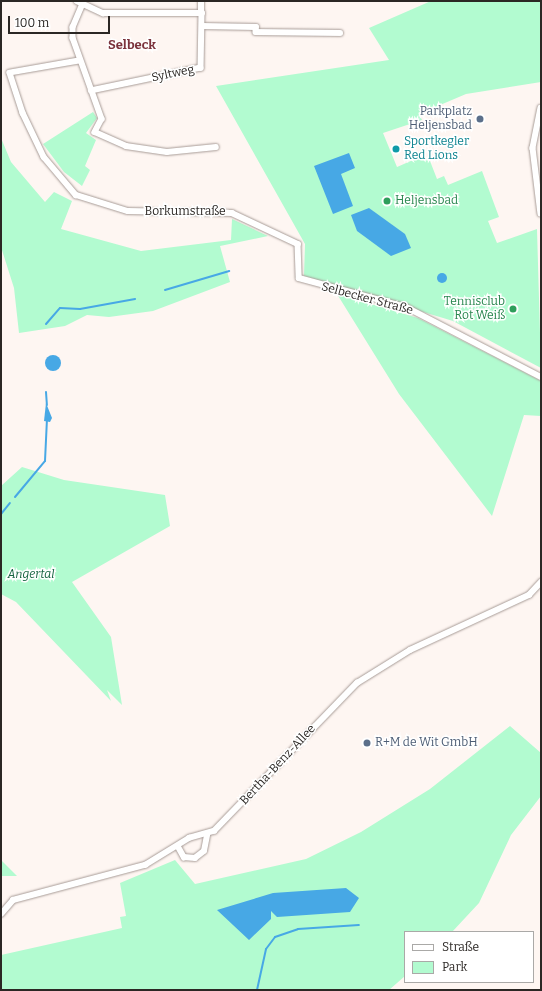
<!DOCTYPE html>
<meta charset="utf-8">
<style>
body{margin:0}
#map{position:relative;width:542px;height:991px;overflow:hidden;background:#fef6f2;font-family:Bitter,serif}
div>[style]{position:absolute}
.green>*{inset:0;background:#b2fbd0}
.water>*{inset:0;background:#47a8e5}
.round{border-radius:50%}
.stream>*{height:2px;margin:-1px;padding:0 1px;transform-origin:1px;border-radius:1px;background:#47a8e5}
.roads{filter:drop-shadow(0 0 1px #a89c97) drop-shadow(0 0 1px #a89c97)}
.minor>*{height:5.5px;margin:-2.75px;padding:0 2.75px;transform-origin:2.75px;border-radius:2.75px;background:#fff}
.dots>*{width:11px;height:11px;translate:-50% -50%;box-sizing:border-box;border:2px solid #fff;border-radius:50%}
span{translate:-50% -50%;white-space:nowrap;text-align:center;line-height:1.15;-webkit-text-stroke:3px #fff;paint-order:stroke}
.street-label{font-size:12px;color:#2b2724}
.service-label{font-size:12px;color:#4e5e75}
.right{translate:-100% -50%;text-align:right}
.left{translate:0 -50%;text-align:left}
.culture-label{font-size:12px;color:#0d838f}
.leisure-label{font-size:12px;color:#27864d}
.park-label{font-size:12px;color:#166440;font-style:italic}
.neighbourhood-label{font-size:13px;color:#7b333d;font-weight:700}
.frame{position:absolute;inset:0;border:2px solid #2b2724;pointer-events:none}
.legend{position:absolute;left:404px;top:931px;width:130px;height:52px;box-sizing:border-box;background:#fff;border:1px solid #aaa9a7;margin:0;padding:5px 7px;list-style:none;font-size:12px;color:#2b2724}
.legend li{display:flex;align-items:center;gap:8px;height:20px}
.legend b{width:20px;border:1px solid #aaa9a7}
.scale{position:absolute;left:8px;top:16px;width:102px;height:18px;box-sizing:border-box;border:2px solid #2b2724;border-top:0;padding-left:5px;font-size:12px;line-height:14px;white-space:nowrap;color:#2b2724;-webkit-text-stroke:3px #fff;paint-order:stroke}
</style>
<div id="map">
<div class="green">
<div style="clip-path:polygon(431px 1px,541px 1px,541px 82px,466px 94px,419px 114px,422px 120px,383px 133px,397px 167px,420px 157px,430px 161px,437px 179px,444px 176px,448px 185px,482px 171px,499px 217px,488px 221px,497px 243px,537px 229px,541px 368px,453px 321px,304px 276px,305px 244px,216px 86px,389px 60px,369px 28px)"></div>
<div style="clip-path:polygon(93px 112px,97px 118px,86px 133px,96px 140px,85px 166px,90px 170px,82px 186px,64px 172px,43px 144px)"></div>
<div style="clip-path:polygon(1px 138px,11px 162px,45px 202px,54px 192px,72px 201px,61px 229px,141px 251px,231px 240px,232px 219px,268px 236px,220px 246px,230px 282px,153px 311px,109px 317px,87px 315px,65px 326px,19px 333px,14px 288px,1px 247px)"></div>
<div style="clip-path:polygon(337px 294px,418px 318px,541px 381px,541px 416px,524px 415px,492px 516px,399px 394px)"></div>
<div style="clip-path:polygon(22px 467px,64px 480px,165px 495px,170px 526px,72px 582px,111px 637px,122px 705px,107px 690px,111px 701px,16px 602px,1px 594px,1px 486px)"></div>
<div style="clip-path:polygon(510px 726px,541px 753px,541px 796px,511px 835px,479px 903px,452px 932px,405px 932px,405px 976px,389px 990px,1px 990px,1px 955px,122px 928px,120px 917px,126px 916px,120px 883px,175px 860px,195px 884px,306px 859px,361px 832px,430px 789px)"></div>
<div style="clip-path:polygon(1px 860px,17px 876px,1px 876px)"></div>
</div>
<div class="water">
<div style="clip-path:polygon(349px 153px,355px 168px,341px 174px,353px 206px,333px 214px,314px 166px)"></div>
<div style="clip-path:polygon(369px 208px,405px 234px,411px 248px,391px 256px,357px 231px,351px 215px)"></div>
<div class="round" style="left:437px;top:273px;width:10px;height:10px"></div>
<div class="round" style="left:45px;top:355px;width:16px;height:16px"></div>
<div style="clip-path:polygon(46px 403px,52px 418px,50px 422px,44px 421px)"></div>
<div style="clip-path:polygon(346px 888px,359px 898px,350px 912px,277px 917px,271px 911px,271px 919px,249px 940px,217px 910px,273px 893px)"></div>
</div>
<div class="stream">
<div style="left:165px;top:290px;width:67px;rotate:-16.5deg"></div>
<div style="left:46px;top:324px;width:21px;rotate:-49deg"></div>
<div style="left:60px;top:308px;width:20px;rotate:3deg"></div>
<div style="left:80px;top:309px;width:56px;rotate:-10.3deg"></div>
<div style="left:46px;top:392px;width:13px;rotate:86deg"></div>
<div style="left:15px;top:497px;width:47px;rotate:-50.2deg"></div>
<div style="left:45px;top:461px;width:42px;rotate:-87.3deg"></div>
<div style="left:1px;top:514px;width:14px;rotate:-51deg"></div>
<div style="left:257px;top:990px;width:42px;rotate:-77.6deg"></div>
<div style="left:266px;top:949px;width:15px;rotate:-53deg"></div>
<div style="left:275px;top:937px;width:24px;rotate:-19deg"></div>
<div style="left:298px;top:929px;width:61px;rotate:-3.8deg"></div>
</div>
<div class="roads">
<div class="minor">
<div style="left:77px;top:1px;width:29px;rotate:25deg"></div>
<div style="left:103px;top:13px;width:99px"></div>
<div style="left:202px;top:13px;width:55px;rotate:91deg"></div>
<div style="left:201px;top:68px;width:112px;rotate:168.2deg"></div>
<div style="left:83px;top:4px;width:25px;rotate:113deg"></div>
<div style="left:73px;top:27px;width:11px;rotate:90deg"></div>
<div style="left:73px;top:38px;width:86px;rotate:70.3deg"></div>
<div style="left:102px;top:119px;width:15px;rotate:118deg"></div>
<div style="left:95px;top:132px;width:34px;rotate:24deg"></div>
<div style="left:126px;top:146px;width:41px;rotate:8.3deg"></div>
<div style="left:167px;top:152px;width:49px;rotate:-5.8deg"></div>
<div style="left:201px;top:13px;width:12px;rotate:-90deg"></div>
<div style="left:202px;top:26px;width:54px;rotate:1.1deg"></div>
<div style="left:256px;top:27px;width:5px;rotate:90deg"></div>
<div style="left:256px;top:32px;width:84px;rotate:0.7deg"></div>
<div style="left:79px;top:61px;width:70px;rotate:170.1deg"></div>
<div style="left:10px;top:73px;width:42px;rotate:72deg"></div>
<div style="left:23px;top:113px;width:49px;rotate:64.5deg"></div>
<div style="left:44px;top:157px;width:50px;rotate:49.9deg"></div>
<div style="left:76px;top:195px;width:54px;rotate:17.1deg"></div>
<div style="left:128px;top:211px;width:104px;rotate:1.1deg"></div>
<div style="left:232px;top:213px;width:73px;rotate:25.2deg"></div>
<div style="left:298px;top:244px;width:34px;rotate:88deg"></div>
<div style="left:299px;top:278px;width:111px;rotate:15.2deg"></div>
<div style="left:406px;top:307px;width:152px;rotate:27.4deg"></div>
<div style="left:541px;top:108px;width:41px;rotate:101.3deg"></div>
<div style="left:533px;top:148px;width:66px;rotate:83.1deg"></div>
<div style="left:178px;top:846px;width:13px;rotate:61deg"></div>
<div style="left:184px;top:857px;width:11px;rotate:5deg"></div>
<div style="left:195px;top:858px;width:11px;rotate:-38deg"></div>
<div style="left:204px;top:851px;width:16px;rotate:-79deg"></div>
<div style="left:1px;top:914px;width:18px;rotate:-49deg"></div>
<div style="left:13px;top:900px;width:137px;rotate:-14.9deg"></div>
<div style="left:145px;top:865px;width:52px;rotate:-31.5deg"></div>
<div style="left:189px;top:838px;width:26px;rotate:-16deg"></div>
<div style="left:214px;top:831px;width:206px;rotate:-46deg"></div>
<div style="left:357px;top:683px;width:62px;rotate:-31.9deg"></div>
<div style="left:410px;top:650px;width:131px;rotate:-24.8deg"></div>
<div style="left:529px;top:595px;width:18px;rotate:-47deg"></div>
</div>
</div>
<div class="dots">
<div style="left:480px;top:119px;background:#5c6f8a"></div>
<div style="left:396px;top:149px;background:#0f9aa8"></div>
<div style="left:387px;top:201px;background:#2e9e5b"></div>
<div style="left:513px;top:309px;background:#2e9e5b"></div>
<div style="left:367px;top:743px;background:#5c6f8a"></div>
</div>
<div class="street-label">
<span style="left:173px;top:74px;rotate:-12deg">Syltweg</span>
<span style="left:185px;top:212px">Borkumstraße</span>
<span style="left:367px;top:299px;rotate:15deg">Selbecker Straße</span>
<span style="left:278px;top:765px;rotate:-47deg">Bertha-Benz-Allee</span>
</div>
<div class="service-label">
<span class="right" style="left:472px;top:119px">Parkplatz<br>Heljensbad</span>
<span class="left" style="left:375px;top:743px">R+M de Wit GmbH</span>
</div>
<div class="culture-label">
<span class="left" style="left:404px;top:149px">Sportkegler<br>Red Lions</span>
</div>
<div class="leisure-label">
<span class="left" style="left:395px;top:201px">Heljensbad</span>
<span class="right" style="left:505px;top:309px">Tennisclub<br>Rot Weiß</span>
</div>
<div class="park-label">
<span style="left:31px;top:575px">Angertal</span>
</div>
<div class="neighbourhood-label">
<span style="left:132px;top:45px">Selbeck</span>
</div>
<div class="frame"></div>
<ul class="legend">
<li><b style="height:5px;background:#fff"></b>Straße</li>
<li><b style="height:11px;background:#b2fbd0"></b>Park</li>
</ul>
<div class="scale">100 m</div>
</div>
